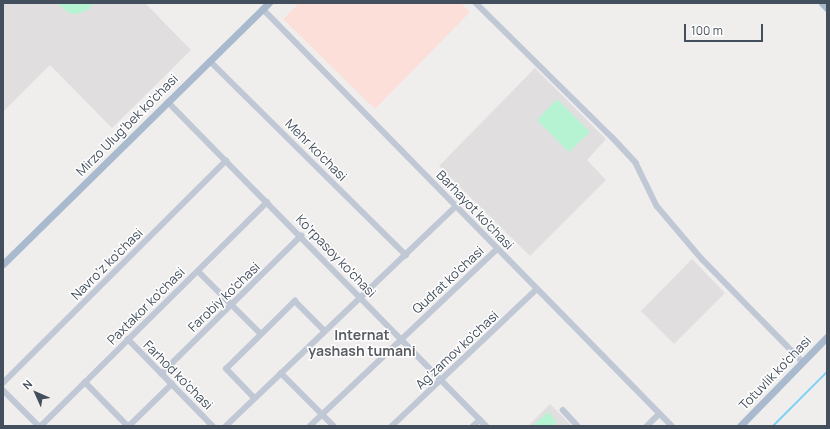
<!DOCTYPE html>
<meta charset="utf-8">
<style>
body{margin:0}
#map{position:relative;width:830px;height:429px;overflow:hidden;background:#f0eded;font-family:Manrope,sans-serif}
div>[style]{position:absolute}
.education>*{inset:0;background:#e1dedf}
.medical>*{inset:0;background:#fddfda}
.green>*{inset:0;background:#b6f3d2}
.stream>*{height:1.5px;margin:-0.75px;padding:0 0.75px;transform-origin:0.75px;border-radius:0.75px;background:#7ed3f5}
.minor>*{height:5.5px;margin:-2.75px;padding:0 2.75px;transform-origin:2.75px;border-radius:2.75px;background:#bfc8d4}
.major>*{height:7px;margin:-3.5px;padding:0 3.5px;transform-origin:3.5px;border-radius:3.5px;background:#a9bacf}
span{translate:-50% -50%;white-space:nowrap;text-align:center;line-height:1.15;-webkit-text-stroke:3px #fff;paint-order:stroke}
.street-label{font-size:13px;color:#434f5c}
.neighbourhood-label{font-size:14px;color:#595d63;font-weight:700}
.frame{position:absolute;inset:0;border:4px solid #434f5c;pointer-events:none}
.north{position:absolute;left:16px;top:373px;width:40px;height:40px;-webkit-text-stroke:3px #fff;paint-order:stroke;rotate:315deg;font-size:11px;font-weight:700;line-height:16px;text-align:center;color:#434f5c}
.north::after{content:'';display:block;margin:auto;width:14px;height:18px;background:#434f5c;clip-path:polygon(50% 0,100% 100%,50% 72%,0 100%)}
.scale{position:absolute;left:684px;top:24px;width:79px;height:18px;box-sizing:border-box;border:2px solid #434f5c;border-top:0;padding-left:5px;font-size:12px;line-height:14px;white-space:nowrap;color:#434f5c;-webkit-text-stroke:3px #fff;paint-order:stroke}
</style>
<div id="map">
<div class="education">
<div style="clip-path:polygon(3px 3px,145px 3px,191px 50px,112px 128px,50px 65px,3px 112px)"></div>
<div style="clip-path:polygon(535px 68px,606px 139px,587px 160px,606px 180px,530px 256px,439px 166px)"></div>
<div style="clip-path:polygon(692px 259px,725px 293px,674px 344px,641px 311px)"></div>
<div style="clip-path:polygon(550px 404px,572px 426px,528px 426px)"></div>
</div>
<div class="medical">
<div style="clip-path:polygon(299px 3px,461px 3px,470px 12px,375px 109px,283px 19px)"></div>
</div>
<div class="green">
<div style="clip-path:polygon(57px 3px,94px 3px,88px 10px,76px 14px,69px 13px)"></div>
<div style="clip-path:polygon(557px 99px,590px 132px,569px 152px,537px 120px)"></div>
<div style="clip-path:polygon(548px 412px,557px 422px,552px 426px,532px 426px)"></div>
</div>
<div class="stream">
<div style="left:773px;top:426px;width:76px;rotate:-45deg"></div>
</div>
<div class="minor">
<div style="left:476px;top:3px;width:192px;rotate:44.6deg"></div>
<div style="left:613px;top:138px;width:34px;rotate:47deg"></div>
<div style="left:636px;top:163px;width:48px;rotate:64deg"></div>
<div style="left:657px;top:206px;width:70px;rotate:49.7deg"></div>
<div style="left:702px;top:259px;width:143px;rotate:45.6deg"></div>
<div style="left:263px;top:9px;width:584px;rotate:45.55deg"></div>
<div style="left:210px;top:61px;width:276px;rotate:44.7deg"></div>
<div style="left:168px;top:102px;width:454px;rotate:45.5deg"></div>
<div style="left:198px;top:271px;width:89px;rotate:45deg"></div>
<div style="left:128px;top:339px;width:122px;rotate:45.7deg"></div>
<div style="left:281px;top:373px;width:75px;rotate:45deg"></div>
<div style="left:161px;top:374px;width:197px;rotate:-44.6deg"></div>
<div style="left:85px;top:382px;width:62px;rotate:45.7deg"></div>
<div style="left:3px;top:383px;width:315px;rotate:-44.9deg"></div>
<div style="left:3px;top:390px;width:51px;rotate:45deg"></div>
<div style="left:254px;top:398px;width:40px;rotate:-134deg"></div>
<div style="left:226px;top:369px;width:97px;rotate:-44.6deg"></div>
<div style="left:295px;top:301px;width:41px;rotate:45deg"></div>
<div style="left:563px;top:410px;width:22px;rotate:47deg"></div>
<div style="left:41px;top:426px;width:318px;rotate:-44.7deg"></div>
<div style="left:129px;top:426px;width:60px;rotate:-44.3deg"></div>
<div style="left:226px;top:426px;width:318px;rotate:-43.7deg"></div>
<div style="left:310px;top:426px;width:257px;rotate:-43.4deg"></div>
<div style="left:392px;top:426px;width:199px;rotate:-43.4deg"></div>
<div style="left:473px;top:426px;width:9px;rotate:-41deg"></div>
<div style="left:647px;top:426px;width:17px;rotate:-45deg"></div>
</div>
<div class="major">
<div style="left:822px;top:3px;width:7px;rotate:45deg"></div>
<div style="left:3px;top:264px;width:373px;rotate:-44.5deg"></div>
<div style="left:740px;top:426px;width:124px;rotate:-45.7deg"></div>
</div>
<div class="street-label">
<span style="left:127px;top:125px;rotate:-45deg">Mirzo Ulug'bek ko'chasi</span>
<span style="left:316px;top:150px;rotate:45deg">Mehr ko'chasi</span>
<span style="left:475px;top:210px;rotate:46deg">Barhayot ko'chasi</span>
<span style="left:336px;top:256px;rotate:46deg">Ko‘rpasoy ko'chasi</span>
<span style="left:107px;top:264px;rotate:-45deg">Navro‘z ko'chasi</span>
<span style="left:448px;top:280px;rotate:-43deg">Qudrat ko'chasi</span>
<span style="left:224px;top:297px;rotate:-44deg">Farobiy ko'chasi</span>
<span style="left:146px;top:306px;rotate:-45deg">Paxtakor ko'chasi</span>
<span style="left:457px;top:350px;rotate:-43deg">Ag‘zamov ko'chasi</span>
<span style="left:775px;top:373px;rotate:-46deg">Totuvlik ko'chasi</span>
<span style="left:178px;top:375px;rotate:45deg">Farhod ko'chasi</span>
</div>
<div class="neighbourhood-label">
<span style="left:362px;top:343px">Internat<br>yashash tumani</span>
</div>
<div class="frame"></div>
<div class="north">N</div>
<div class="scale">100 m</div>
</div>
